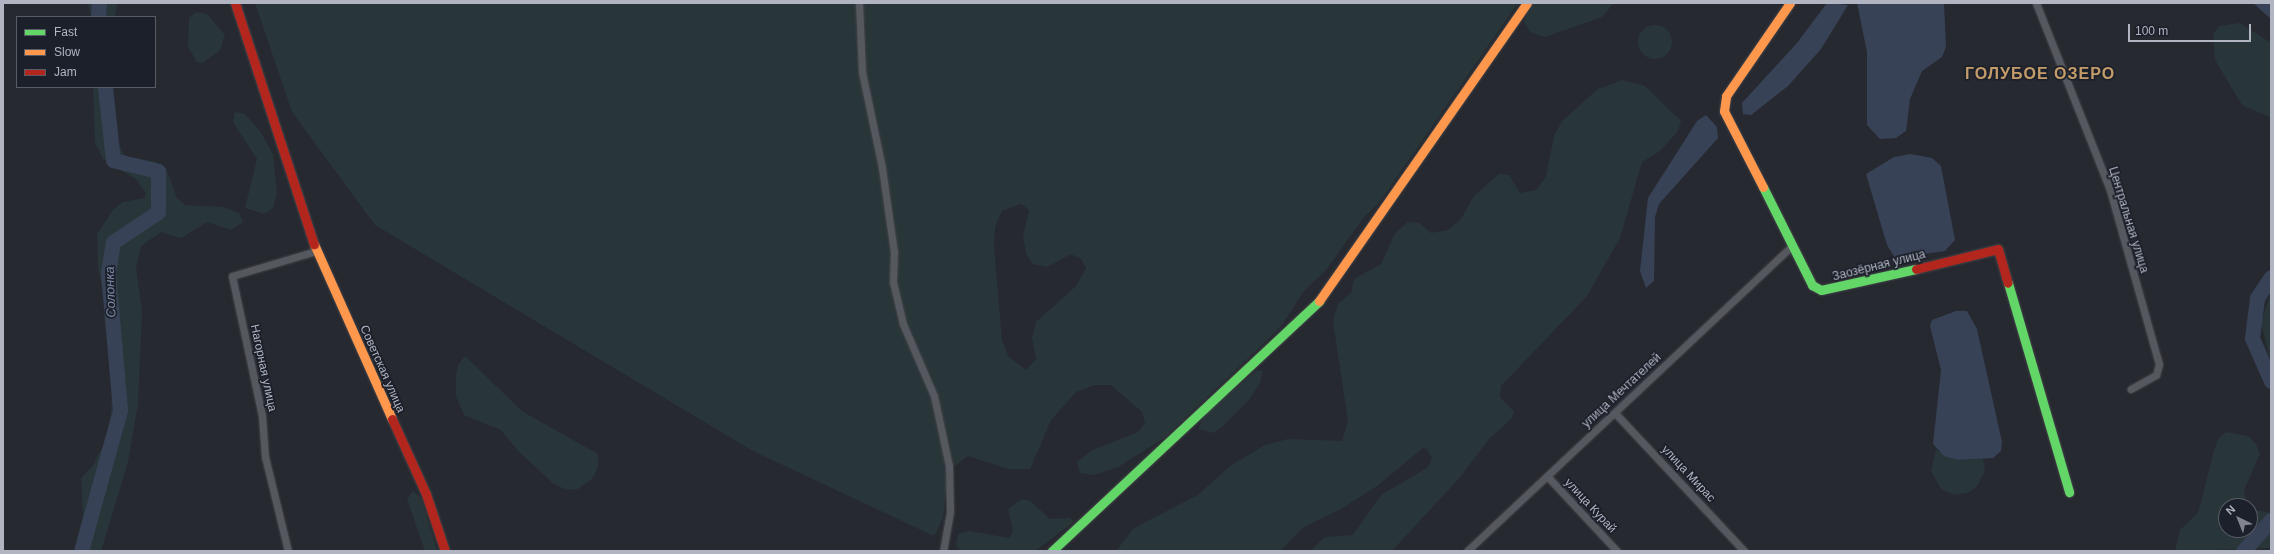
<!DOCTYPE html>
<meta charset="utf-8">
<style>
body{margin:0}
#map{position:relative;width:2274px;height:554px;overflow:hidden;background:#272930;font-family:Arial,sans-serif}
div>[style]{position:absolute}
.green>*{inset:0;background:#293639}
.round{border-radius:50%}
.water>*{inset:0;background:#384257}
.river>*{height:15px;margin:-7.5px;padding:0 7.5px;transform-origin:7.5px;border-radius:7.5px;background:#384257}
.roads{filter:drop-shadow(0 0 1px #43444a) drop-shadow(0 0 1px #43444a)}
.street>*{height:7px;margin:-3.5px;padding:0 3.5px;transform-origin:3.5px;border-radius:3.5px;background:#56585f}
.fast>*{height:9px;margin:-4.5px;padding:0 4.5px;transform-origin:4.5px;border-radius:4.5px;background:#63d668}
.slow>*{height:9px;margin:-4.5px;padding:0 4.5px;transform-origin:4.5px;border-radius:4.5px;background:#ff974d}
.jam>*{height:9px;margin:-4.5px;padding:0 4.5px;transform-origin:4.5px;border-radius:4.5px;background:#b3261e}
span{translate:-50% -50%;white-space:nowrap;text-align:center;line-height:1.15;-webkit-text-stroke:3.5px #1c202a;paint-order:stroke}
.street-label{font-size:12px;color:#b1b5c2}
.water-label{font-size:13px;color:#7c89a6;font-style:italic}
.district-label{font-size:16px;color:#c49c6a;font-weight:700;letter-spacing:1px}
.frame{position:absolute;inset:0;border:4px solid #b1b5c2;pointer-events:none}
.legend{position:absolute;left:16px;top:16px;width:140px;height:72px;box-sizing:border-box;background:#1c202a;border:1px solid #585c67;margin:0;padding:5px 7px;list-style:none;font-size:12px;color:#b1b5c2}
.legend li{display:flex;align-items:center;gap:8px;height:20px}
.legend b{width:20px;border:1px solid #585c67}
.north{position:absolute;left:2218px;top:498px;width:40px;height:40px;box-sizing:border-box;background:#1c202a;border:1px solid #585c67;border-radius:50%;rotate:317deg;font-size:11px;font-weight:700;line-height:16px;text-align:center;color:#b1b5c2}
.north::after{content:'';display:block;margin:auto;width:14px;height:18px;background:#81848f;clip-path:polygon(50% 0,100% 100%,50% 72%,0 100%)}
.scale{position:absolute;left:2128px;top:24px;width:123px;height:18px;box-sizing:border-box;border:2px solid #b1b5c2;border-top:0;padding-left:5px;font-size:12px;line-height:14px;white-space:nowrap;color:#b1b5c2;-webkit-text-stroke:3px #1c202a;paint-order:stroke}
</style>
<div id="map">
<div class="green">
<div style="clip-path:polygon(88px 3px,117px 3px,115px 17px,91px 17px)"></div>
<div style="clip-path:polygon(evenodd,255px 3px,1518px 3px,1379px 203px,1364px 217px,1326px 270px,1304px 291px,1280px 328px,1164px 438px,1118px 467px,1095px 475px,1080px 473px,1077px 462px,1093px 450px,1138px 432px,1145px 423px,1142px 412px,1111px 385px,1095px 385px,1076px 392px,1051px 420px,1030px 469px,1008px 469px,968px 456px,948px 471px,943px 518px,934px 536px,753px 451px,375px 225px,292px 112px,255px 3px,1021px 204px,1029px 210px,1023px 236px,1026px 253px,1033px 264px,1047px 267px,1071px 254px,1081px 259px,1086px 268px,1076px 286px,1036px 322px,1032px 337px,1036px 359px,1026px 370px,1008px 356px,1002px 340px,994px 247px,995px 227px,1002px 211px,1021px 204px)"></div>
<div style="clip-path:polygon(1532px 3px,1614px 3px,1602px 17px,1545px 37px,1530px 32px,1524px 22px)"></div>
<div style="clip-path:polygon(196px 12px,207px 14px,225px 35px,220px 50px,203px 63px,197px 62px,188px 47px,189px 18px)"></div>
<div style="clip-path:polygon(2240px 23px,2271px 43px,2270px 117px,2242px 105px,2215px 60px,2213px 34px,2220px 26px)"></div>
<div class="round" style="left:1638px;top:25px;width:34px;height:34px"></div>
<div style="clip-path:polygon(1623px 80px,1645px 86px,1681px 121px,1678px 131px,1660px 151px,1642px 162px,1620px 238px,1587px 296px,1501px 386px,1500px 397px,1514px 412px,1511px 419px,1488px 440px,1462px 475px,1392px 551px,1310px 551px,1325px 537px,1353px 535px,1381px 495px,1427px 468px,1432px 458px,1427px 449px,1423px 448px,1377px 486px,1341px 509px,1304px 527px,1280px 551px,1116px 551px,1134px 528px,1198px 495px,1230px 466px,1265px 445px,1288px 439px,1342px 441px,1348px 421px,1333px 321px,1338px 304px,1351px 293px,1354px 279px,1381px 264px,1395px 233px,1408px 222px,1419px 223px,1431px 233px,1448px 230px,1461px 219px,1474px 196px,1499px 174px,1509px 175px,1520px 193px,1536px 190px,1546px 177px,1554px 136px,1562px 121px,1598px 89px)"></div>
<div style="clip-path:polygon(93px 87px,111px 87px,112px 133px,125px 156px,157px 162px,166px 168px,177px 198px,185px 205px,223px 207px,239px 213px,243px 222px,231px 230px,207px 222px,181px 238px,161px 232px,141px 246px,136px 267px,142px 311px,138px 404px,128px 462px,101px 551px,74px 551px,83px 516px,81px 478px,92px 467px,105px 442px,111px 415px,113px 348px,98px 267px,97px 234px,113px 210px,123px 202px,145px 198px,146px 193px,136px 179px,103px 159px,95px 143px)"></div>
<div style="clip-path:polygon(235px 112px,245px 114px,260px 131px,273px 154px,277px 193px,273px 208px,264px 214px,245px 208px,257px 159px,233px 122px)"></div>
<div style="clip-path:polygon(2271px 292px,2271px 361px,2261px 324px)"></div>
<div style="clip-path:polygon(465px 356px,523px 412px,598px 454px,598px 467px,592px 479px,578px 489px,567px 490px,554px 484px,518px 451px,501px 430px,464px 415px,456px 396px,456px 375px,458px 365px)"></div>
<div style="clip-path:polygon(1257px 370px,1262px 371px,1261px 381px,1249px 400px,1222px 427px,1213px 433px,1198px 429px,1205px 414px)"></div>
<div style="clip-path:polygon(2226px 432px,2248px 436px,2256px 444px,2260px 454px,2244px 490px,2247px 506px,2226px 506px,2226px 530px,2250px 530px,2250px 509px,2271px 513px,2271px 548px,2175px 551px,2180px 530px,2198px 513px,2213px 454px,2218px 439px)"></div>
<div style="clip-path:polygon(1936px 450px,1958px 460px,1983px 459px,1985px 470px,1978px 485px,1970px 492px,1954px 495px,1941px 489px,1931px 471px)"></div>
<div style="clip-path:polygon(413px 491px,421px 498px,437px 551px,425px 551px,407px 499px)"></div>
<div style="clip-path:polygon(1022px 499px,1030px 501px,1050px 519px,1070px 518px,1074px 522px,1035px 551px,963px 551px,956px 546px,958px 534px,969px 531px,1009px 538px,1013px 531px,1008px 509px)"></div>
</div>
<div class="water">
<div style="clip-path:polygon(1827px 3px,1848px 5px,1821px 49px,1788px 86px,1751px 115px,1743px 114px,1742px 103px,1797px 43px)"></div>
<div style="clip-path:polygon(1857px 3px,1944px 3px,1946px 47px,1942px 57px,1922px 71px,1910px 99px,1906px 131px,1896px 138px,1880px 139px,1867px 125px,1867px 52px)"></div>
<div style="clip-path:polygon(2253px 3px,2271px 3px,2271px 19px)"></div>
<div style="clip-path:polygon(1706px 115px,1717px 127px,1718px 138px,1659px 204px,1655px 217px,1654px 281px,1646px 288px,1640px 271px,1648px 198px,1697px 121px)"></div>
<div style="clip-path:polygon(1910px 154px,1932px 158px,1941px 166px,1955px 240px,1945px 251px,1895px 258px,1887px 245px,1866px 174px,1894px 157px)"></div>
<div style="clip-path:polygon(1956px 311px,1967px 311px,1977px 329px,2002px 442px,2001px 451px,1993px 458px,1958px 460px,1944px 456px,1933px 444px,1941px 370px,1930px 326px,1932px 320px)"></div>
</div>
<div class="river">
<div style="left:98px;top:17px;width:14px;rotate:-86deg"></div>
<div style="left:2271px;top:277px;width:25px;rotate:124deg"></div>
<div style="left:2257px;top:298px;width:40px;rotate:97.1deg"></div>
<div style="left:2252px;top:338px;width:47px;rotate:66.2deg"></div>
<div style="left:81px;top:551px;width:146px;rotate:-74.5deg"></div>
<div style="left:120px;top:410px;width:138px;rotate:-95deg"></div>
<div style="left:108px;top:273px;width:31px;rotate:-81deg"></div>
<div style="left:113px;top:242px;width:54px;rotate:-33.7deg"></div>
<div style="left:158px;top:212px;width:41px;rotate:-90deg"></div>
<div style="left:158px;top:171px;width:46px;rotate:-166.3deg"></div>
<div style="left:113px;top:160px;width:73px;rotate:-96.3deg"></div>
<div style="left:2243px;top:551px;width:42px;rotate:-47.9deg"></div>
</div>
<div class="roads">
<div class="street">
<div style="left:859px;top:3px;width:69px;rotate:87.5deg"></div>
<div style="left:862px;top:72px;width:98px;rotate:78.2deg"></div>
<div style="left:882px;top:168px;width:85px;rotate:81.9deg"></div>
<div style="left:894px;top:252px;width:30px;rotate:92deg"></div>
<div style="left:893px;top:282px;width:43px;rotate:76.6deg"></div>
<div style="left:903px;top:324px;width:78px;rotate:66.7deg"></div>
<div style="left:934px;top:396px;width:72px;rotate:77.9deg"></div>
<div style="left:949px;top:466px;width:46px;rotate:88.8deg"></div>
<div style="left:950px;top:512px;width:40px;rotate:100deg"></div>
<div style="left:2036px;top:3px;width:201px;rotate:68.4deg"></div>
<div style="left:2110px;top:190px;width:181px;rotate:74.3deg"></div>
<div style="left:2159px;top:364px;width:11px;rotate:105deg"></div>
<div style="left:2156px;top:375px;width:29px;rotate:151deg"></div>
<div style="left:1615px;top:413px;width:189px;rotate:46.9deg"></div>
<div style="left:1547px;top:476px;width:103px;rotate:47deg"></div>
<div style="left:288px;top:551px;width:97px;rotate:-103.7deg"></div>
<div style="left:265px;top:457px;width:41px;rotate:-94.2deg"></div>
<div style="left:262px;top:416px;width:143px;rotate:-102.1deg"></div>
<div style="left:232px;top:276px;width:88px;rotate:-16.6deg"></div>
<div style="left:1467px;top:551px;width:444px;rotate:-43.2deg"></div>
</div>
<div class="fast">
<div style="left:1763px;top:187px;width:110px;rotate:63.4deg"></div>
<div style="left:1812px;top:285px;width:10px;rotate:29deg"></div>
<div style="left:1821px;top:290px;width:97px;rotate:-12.5deg"></div>
<div style="left:2008px;top:283px;width:218px;rotate:73.7deg"></div>
<div style="left:1052px;top:551px;width:366px;rotate:-43.1deg"></div>
</div>
<div class="slow">
<div style="left:1763px;top:187px;width:85px;rotate:-117.2deg"></div>
<div style="left:1724px;top:111px;width:15px;rotate:-82deg"></div>
<div style="left:1726px;top:96px;width:113px;rotate:-55.5deg"></div>
<div style="left:314px;top:244px;width:192px;rotate:66deg"></div>
<div style="left:1319px;top:301px;width:363px;rotate:-55.1deg"></div>
</div>
<div class="jam">
<div style="left:235px;top:3px;width:254px;rotate:71.9deg"></div>
<div style="left:1916px;top:269px;width:84px;rotate:-13.7deg"></div>
<div style="left:1998px;top:249px;width:35px;rotate:74deg"></div>
<div style="left:392px;top:419px;width:82px;rotate:65.6deg"></div>
<div style="left:426px;top:494px;width:60px;rotate:71.6deg"></div>
</div>
</div>
<div class="street-label">
<span style="left:2128px;top:220px;rotate:73deg">Центральная улица</span>
<span style="left:1879px;top:266px;rotate:-14deg">Заозёрная улица</span>
<span style="left:263px;top:368px;rotate:78deg">Нагорная улица</span>
<span style="left:382px;top:369px;rotate:66deg">Советская улица</span>
<span style="left:1622px;top:391px;rotate:-43deg">улица Мечтателей</span>
<span style="left:1688px;top:474px;rotate:47deg">улица Мирас</span>
<span style="left:1590px;top:506px;rotate:47deg">улица Курай</span>
</div>
<div class="water-label">
<span style="left:111px;top:292px;rotate:-92deg">Солонка</span>
</div>
<div class="district-label">
<span style="left:2040px;top:74px">ГОЛУБОЕ ОЗЕРО</span>
</div>
<div class="frame"></div>
<ul class="legend">
<li><b style="height:5px;background:#63d668"></b>Fast</li>
<li><b style="height:5px;background:#ff974d"></b>Slow</li>
<li><b style="height:5px;background:#b3261e"></b>Jam</li>
</ul>
<div class="north">N</div>
<div class="scale">100 m</div>
</div>
